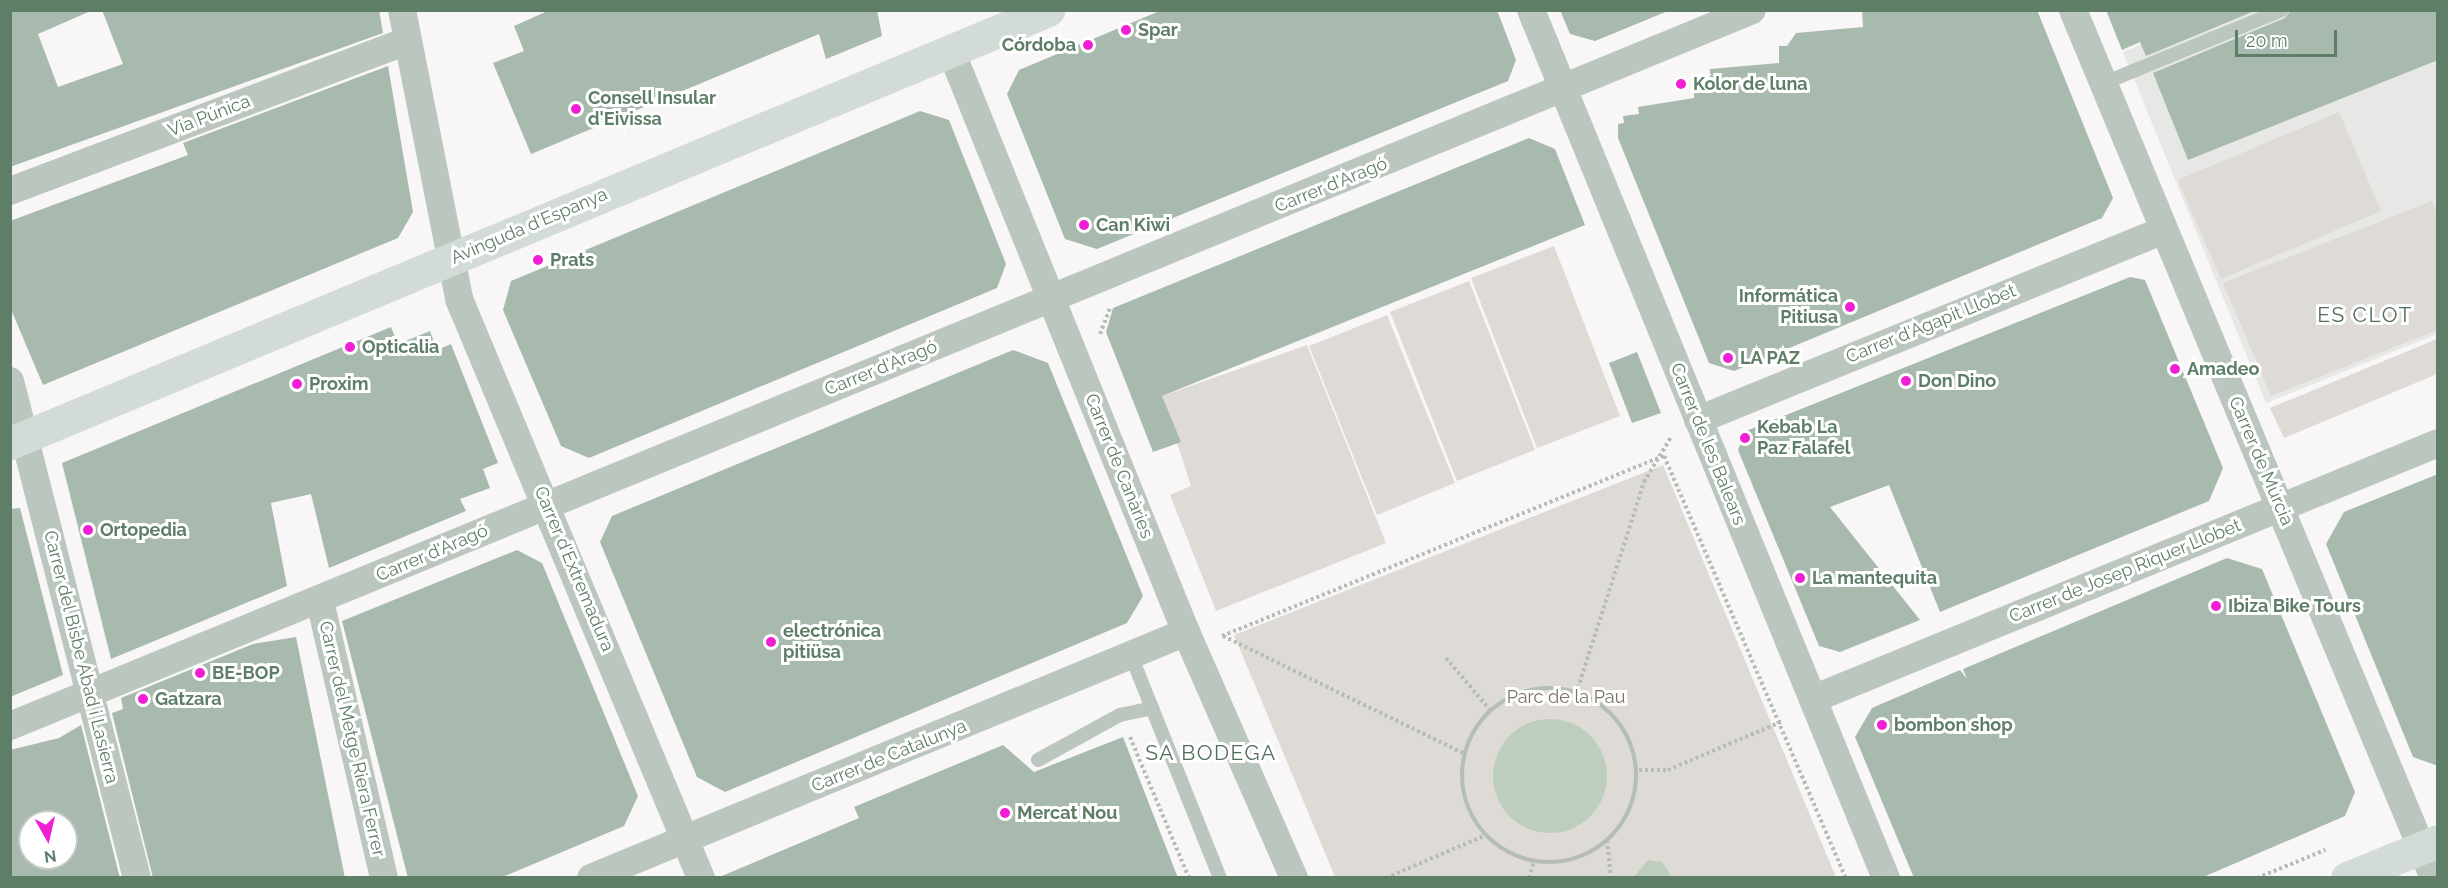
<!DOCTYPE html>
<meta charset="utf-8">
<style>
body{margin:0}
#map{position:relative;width:2448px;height:888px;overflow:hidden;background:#f9f6f7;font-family:Raleway,sans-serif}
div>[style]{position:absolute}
.built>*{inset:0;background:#e7e7e6}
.green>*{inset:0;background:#dedad5}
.water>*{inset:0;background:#bdcebf}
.round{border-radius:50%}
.building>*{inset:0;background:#a8b9ad}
.path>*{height:4px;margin-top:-2px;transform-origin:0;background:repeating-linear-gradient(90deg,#b4bdb7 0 3px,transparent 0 6px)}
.path>.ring{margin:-2px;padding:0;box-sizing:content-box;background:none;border:4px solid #b4bdb7;border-radius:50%}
.lane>*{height:14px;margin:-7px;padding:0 7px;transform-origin:7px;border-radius:7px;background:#bac6be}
.street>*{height:28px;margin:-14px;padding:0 14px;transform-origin:14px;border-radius:14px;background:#bac6be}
.secondary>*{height:33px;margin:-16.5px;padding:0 16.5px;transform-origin:16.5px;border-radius:16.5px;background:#d2dbd5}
.dots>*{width:16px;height:16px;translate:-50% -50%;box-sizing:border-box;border:3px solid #fff;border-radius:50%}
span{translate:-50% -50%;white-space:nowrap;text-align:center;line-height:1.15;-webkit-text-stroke:6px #fff;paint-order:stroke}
.poi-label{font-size:18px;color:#5e7e68;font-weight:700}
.left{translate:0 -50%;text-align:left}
.right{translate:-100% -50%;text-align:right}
.street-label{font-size:18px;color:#5e7e68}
.park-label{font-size:18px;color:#7a7361}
.quarter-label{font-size:21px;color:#546e5d;letter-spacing:1.5px}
.frame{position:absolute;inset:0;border:12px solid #5e7e68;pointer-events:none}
.north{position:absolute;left:18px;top:810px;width:60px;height:60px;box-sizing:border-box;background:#fff;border:2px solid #bfcbc3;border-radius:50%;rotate:172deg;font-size:16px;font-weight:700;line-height:24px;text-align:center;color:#5e7e68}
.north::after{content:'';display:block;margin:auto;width:21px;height:27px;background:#f11fd4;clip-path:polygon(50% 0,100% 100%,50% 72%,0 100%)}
.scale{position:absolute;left:2235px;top:30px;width:102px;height:27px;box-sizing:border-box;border:3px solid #5e7e68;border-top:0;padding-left:8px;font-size:18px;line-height:21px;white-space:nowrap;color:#5e7e68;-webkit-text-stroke:4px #fff;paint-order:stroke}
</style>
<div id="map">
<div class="built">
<div style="clip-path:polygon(2225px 11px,2437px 11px,2437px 334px,2266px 403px,2123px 52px)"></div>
</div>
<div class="green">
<div style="clip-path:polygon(2339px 112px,2381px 211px,2221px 279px,2178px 180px)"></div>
<div style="clip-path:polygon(2432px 201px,2438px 215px,2437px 330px,2271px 396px,2223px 283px)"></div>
<div style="clip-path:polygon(1554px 246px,1620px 416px,1537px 448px,1471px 278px)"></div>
<div style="clip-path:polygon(1469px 281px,1535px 450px,1457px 481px,1390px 312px)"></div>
<div style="clip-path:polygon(1387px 315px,1455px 483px,1377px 515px,1309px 346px)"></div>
<div style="clip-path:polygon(2437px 339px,2437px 374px,2284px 438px,2270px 408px)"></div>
<div style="clip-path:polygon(1307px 345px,1386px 543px,1216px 611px,1170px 495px,1191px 486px,1162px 396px)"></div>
<div style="clip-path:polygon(1663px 465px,1836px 877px,1335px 877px,1234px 635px)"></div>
</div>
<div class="water">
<div class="round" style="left:1493px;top:719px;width:114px;height:114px"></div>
<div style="clip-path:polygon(1648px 860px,1662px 862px,1672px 877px,1634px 877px)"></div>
</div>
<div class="building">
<div style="clip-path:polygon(10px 10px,93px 10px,38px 34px,58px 87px,123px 64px,102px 10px,379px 10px,383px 33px,10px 167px)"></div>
<div style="clip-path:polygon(550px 10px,877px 10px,882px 36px,826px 59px,819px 34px,531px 154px,493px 63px,524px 51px,514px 26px)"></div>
<div style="clip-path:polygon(1162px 10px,1497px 10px,1516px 60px,1508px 81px,1097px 249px,1065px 239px,1007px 94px,1019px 70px)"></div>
<div style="clip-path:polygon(1560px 10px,1668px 10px,1668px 11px,1595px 41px,1570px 34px)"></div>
<div style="clip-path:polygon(1862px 10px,2037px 10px,2113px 198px,2102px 218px,1734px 371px,1709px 363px,1618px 138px,1618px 124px,1624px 123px,1623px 116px,1639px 114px,1638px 107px,1694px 98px,1694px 82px,1710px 74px,1710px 69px,1779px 63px,1779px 46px,1787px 46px,1796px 33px,1863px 27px)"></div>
<div style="clip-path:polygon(2106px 10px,2257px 10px,2146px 56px,2140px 42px,2122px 50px)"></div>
<div style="clip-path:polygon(2291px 10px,2438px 10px,2438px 60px,2188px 160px,2153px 73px,2285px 18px)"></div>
<div style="clip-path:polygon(388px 66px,413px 212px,398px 238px,43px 385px,10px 307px,10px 221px,188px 155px,183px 143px)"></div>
<div style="clip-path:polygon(920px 111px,949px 120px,1006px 264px,997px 288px,589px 458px,561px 446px,503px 310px,511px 281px)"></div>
<div style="clip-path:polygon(1529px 138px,1555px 149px,1585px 225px,1162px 396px,1181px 442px,1153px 452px,1106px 332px,1113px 308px)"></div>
<div style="clip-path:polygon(2130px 277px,2145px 280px,2223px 468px,2209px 501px,1940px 612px,1889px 485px,1830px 507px,1920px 620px,1840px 652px,1819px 646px,1738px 450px,1746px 431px)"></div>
<div style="clip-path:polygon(391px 327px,398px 344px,430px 331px,437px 350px,451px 344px,498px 463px,483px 469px,490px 488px,460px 499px,466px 511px,329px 568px,311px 494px,271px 503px,287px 586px,111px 659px,62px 463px)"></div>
<div style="clip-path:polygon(1013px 350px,1048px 363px,1143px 596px,1127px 623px,725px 792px,697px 777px,600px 542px,612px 516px)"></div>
<div style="clip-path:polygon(1637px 352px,1661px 413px,1632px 423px,1609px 363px)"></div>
<div style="clip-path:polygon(2438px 474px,2438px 766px,2413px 757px,2326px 544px,2344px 512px)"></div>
<div style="clip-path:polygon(20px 508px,63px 675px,10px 697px,10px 509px)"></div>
<div style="clip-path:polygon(517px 550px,542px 563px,638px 796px,624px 826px,500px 878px,408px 878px,342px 621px)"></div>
<div style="clip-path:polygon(2227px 558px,2262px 569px,2355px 792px,2345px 816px,2201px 878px,1914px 878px,1855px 737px,1872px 708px,1960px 670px,1967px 679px,1963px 669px)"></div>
<div style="clip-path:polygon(296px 637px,345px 878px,153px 878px,112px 713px,123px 709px,121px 698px,253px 644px)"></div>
<div style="clip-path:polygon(evenodd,81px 725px,120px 878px,10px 878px,10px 750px,59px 738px,81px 725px,30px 822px,66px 822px,66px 858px,30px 858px,30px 822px)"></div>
<div style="clip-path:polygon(1123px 737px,1178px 878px,717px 878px,859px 818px,854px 807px,1003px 745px,1034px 772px)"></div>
</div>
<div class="path">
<div style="left:1100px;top:334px;width:28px;rotate:-69deg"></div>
<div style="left:1222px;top:636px;width:477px;rotate:-22.2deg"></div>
<div style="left:1664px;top:456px;width:460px;rotate:66.7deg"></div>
<div style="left:1223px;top:636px;width:269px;rotate:26deg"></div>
<div style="left:1446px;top:658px;width:70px;rotate:49.7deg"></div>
<div class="ring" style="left:1462px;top:688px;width:170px;height:170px"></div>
<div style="left:1576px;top:694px;width:223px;rotate:-72.2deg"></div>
<div style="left:1644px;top:482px;width:52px;rotate:-59deg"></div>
<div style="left:1130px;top:737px;width:153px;rotate:67.3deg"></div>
<div style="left:1639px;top:770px;width:29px"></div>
<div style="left:1668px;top:770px;width:125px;rotate:-23.1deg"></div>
<div style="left:1607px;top:840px;width:38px;rotate:84deg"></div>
<div style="left:1386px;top:878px;width:109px;rotate:-23.3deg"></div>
<div style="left:1529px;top:878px;width:19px;rotate:-74deg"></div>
<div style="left:2257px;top:878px;width:74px;rotate:-22.4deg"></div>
</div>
<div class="lane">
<div style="left:2104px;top:83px;width:192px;rotate:-22.3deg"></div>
<div style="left:1132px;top:658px;width:237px;rotate:68.2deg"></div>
<div style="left:1038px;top:760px;width:94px;rotate:-28.8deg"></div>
<div style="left:1120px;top:715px;width:33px;rotate:-12deg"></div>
</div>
<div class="street">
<div style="left:402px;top:10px;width:295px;rotate:78.8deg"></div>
<div style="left:459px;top:299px;width:628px;rotate:67.32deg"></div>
<div style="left:1531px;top:10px;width:938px;rotate:67.76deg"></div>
<div style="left:2073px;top:10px;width:940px;rotate:67.42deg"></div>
<div style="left:951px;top:51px;width:627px;rotate:67.98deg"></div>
<div style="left:1186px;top:632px;width:269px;rotate:66.3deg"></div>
<div style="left:10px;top:191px;width:425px;rotate:-20.7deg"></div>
<div style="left:10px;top:381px;width:513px;rotate:75.67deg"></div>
<div style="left:1698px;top:420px;width:503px;rotate:-22.18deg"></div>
<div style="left:320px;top:601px;width:284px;rotate:77deg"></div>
<div style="left:1813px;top:699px;width:675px;rotate:-22.27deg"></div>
<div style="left:10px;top:726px;width:1883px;rotate:-22.34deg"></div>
<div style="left:591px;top:878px;width:644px;rotate:-22.46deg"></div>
</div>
<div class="secondary">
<div style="left:10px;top:443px;width:1125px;rotate:-22.64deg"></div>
<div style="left:2347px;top:878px;width:98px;rotate:-22.1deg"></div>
</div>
<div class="dots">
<div style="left:1126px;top:30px;background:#f11fd4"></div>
<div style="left:1088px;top:45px;background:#f11fd4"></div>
<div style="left:1681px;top:84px;background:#f11fd4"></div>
<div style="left:576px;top:109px;background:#f11fd4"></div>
<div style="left:1084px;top:225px;background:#f11fd4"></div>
<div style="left:538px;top:260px;background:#f11fd4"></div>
<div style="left:1850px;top:307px;background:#f11fd4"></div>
<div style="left:350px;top:347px;background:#f11fd4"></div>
<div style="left:1728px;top:358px;background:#f11fd4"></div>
<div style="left:2175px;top:369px;background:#f11fd4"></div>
<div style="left:1906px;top:381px;background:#f11fd4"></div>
<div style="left:297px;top:384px;background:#f11fd4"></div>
<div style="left:1745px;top:438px;background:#f11fd4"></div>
<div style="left:88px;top:530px;background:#f11fd4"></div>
<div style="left:1800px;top:578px;background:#f11fd4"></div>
<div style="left:2216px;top:606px;background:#f11fd4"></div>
<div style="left:771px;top:642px;background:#f11fd4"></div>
<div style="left:200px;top:673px;background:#f11fd4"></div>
<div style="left:143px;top:699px;background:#f11fd4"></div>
<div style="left:1882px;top:725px;background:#f11fd4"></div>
<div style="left:1005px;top:813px;background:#f11fd4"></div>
</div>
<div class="poi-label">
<span class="left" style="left:1138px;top:30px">Spar</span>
<span class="right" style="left:1076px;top:45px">Córdoba</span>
<span class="left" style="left:1693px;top:84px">Kolor de luna</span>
<span class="left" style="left:588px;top:109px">Consell Insular<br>d'Eivissa</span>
<span class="left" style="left:1096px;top:225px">Can Kiwi</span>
<span class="left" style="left:550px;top:260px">Prats</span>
<span class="right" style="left:1838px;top:307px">Informática<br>Pitiusa</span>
<span class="left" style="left:362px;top:347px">Opticalia</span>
<span class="left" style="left:1740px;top:358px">LA PAZ</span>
<span class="left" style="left:2187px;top:369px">Amadeo</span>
<span class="left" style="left:1918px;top:381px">Don Dino</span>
<span class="left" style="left:309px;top:384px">Proxim</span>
<span class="left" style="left:1757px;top:438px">Kebab La<br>Paz Falafel</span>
<span class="left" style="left:100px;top:530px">Ortopedia</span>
<span class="left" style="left:1812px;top:578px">La mantequita</span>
<span class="left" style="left:2228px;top:606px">Ibiza Bike Tours</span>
<span class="left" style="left:783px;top:642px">electrónica<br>pitiüsa</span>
<span class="left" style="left:212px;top:673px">BE-BOP</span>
<span class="left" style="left:155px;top:699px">Gatzara</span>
<span class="left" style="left:1894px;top:725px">bombon shop</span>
<span class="left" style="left:1017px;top:813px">Mercat Nou</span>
</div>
<div class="street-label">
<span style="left:209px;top:116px;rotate:-21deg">Via Púnica</span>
<span style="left:1331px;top:185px;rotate:-22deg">Carrer d'Aragó</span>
<span style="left:529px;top:226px;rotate:-23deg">Avinguda d'Espanya</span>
<span style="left:1931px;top:324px;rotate:-22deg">Carrer d'Agapit Llobet</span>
<span style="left:881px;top:368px;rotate:-22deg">Carrer d'Aragó</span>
<span style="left:1708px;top:444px;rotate:68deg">Carrer de les Balears</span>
<span style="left:2261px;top:461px;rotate:67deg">Carrer de Múrcia</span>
<span style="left:1119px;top:466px;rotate:68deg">Carrer de Canàries</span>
<span style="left:432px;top:553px;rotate:-23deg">Carrer d'Aragó</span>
<span style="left:574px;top:569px;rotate:67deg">Carrer d'Extremadura</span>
<span style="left:2125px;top:571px;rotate:-22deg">Carrer de Josep Riquer Llobet</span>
<span style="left:81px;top:657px;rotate:76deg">Carrer del Bisbe Abad i Lasierra</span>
<span style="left:352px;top:739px;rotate:77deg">Carrer del Metge Riera Ferrer</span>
<span style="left:889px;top:756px;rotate:-22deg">Carrer de Catalunya</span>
</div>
<div class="park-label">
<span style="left:1566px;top:697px">Parc de la Pau</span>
</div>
<div class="quarter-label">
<span style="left:2365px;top:315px">ES CLOT</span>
<span style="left:1211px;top:753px">SA BODEGA</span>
</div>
<div class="frame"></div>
<div class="north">N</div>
<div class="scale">20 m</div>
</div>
